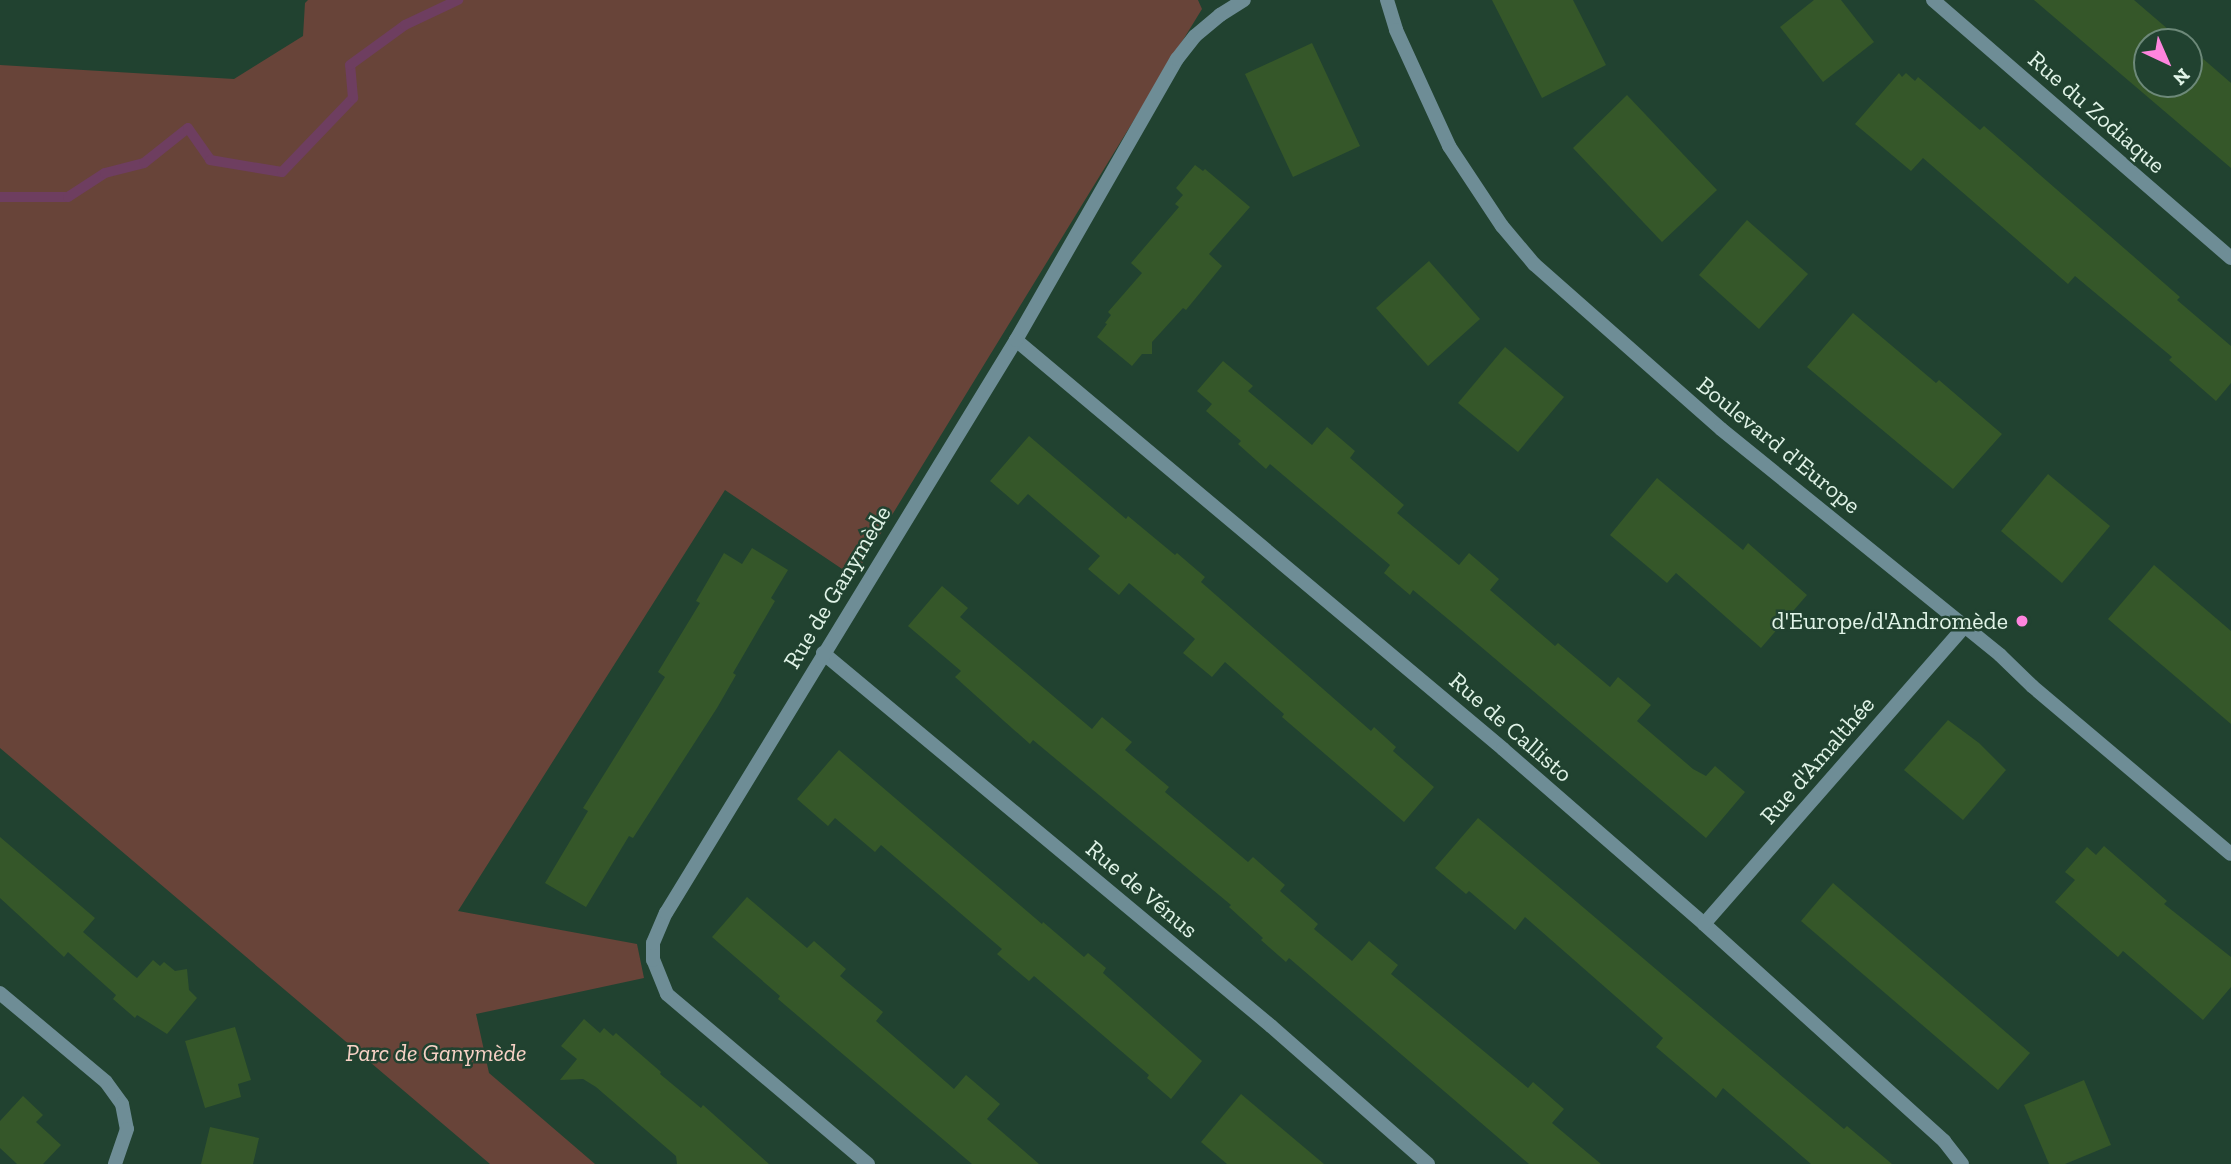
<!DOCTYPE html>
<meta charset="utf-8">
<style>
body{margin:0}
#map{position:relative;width:2231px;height:1164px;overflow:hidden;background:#214230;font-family:"Zilla Slab",serif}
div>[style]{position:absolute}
.green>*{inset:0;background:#684439}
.stream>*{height:10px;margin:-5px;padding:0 5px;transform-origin:5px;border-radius:5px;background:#6e3e60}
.building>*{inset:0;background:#355729}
.minor>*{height:14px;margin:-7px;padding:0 7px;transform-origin:7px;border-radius:7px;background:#6e8d96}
.tertiary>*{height:14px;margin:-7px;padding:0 7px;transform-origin:7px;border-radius:7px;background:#6e8d96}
.dots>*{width:19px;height:19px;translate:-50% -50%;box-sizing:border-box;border:4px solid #214230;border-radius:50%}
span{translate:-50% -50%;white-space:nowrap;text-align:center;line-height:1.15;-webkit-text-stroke:5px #214230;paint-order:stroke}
.street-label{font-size:24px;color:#e0f3e7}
.poi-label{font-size:24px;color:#e0f3e7}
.right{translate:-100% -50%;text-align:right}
.park-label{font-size:24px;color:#f8d2c6;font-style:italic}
.north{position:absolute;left:2133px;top:28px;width:70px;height:70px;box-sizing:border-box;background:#214230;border:2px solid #6d8979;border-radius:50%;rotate:136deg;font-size:19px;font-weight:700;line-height:28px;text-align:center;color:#e0f3e7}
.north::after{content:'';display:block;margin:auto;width:24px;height:32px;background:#ff85de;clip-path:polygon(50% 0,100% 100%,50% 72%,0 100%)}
</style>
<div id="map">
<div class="green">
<div style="clip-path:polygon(308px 0,1198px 0,1202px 9px,854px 577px,725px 490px,458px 911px,637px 944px,644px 978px,476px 1014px,489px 1073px,595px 1164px,490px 1164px,0 748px,0 65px,234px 79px,303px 36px,305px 3px)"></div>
</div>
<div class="stream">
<div style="left:0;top:197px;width:68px"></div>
<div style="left:68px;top:197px;width:44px;rotate:-33deg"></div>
<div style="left:105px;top:173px;width:40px;rotate:-14.4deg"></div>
<div style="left:144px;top:163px;width:56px;rotate:-38.5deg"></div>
<div style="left:188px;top:128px;width:39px;rotate:55deg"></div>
<div style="left:210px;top:160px;width:73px;rotate:9.5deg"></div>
<div style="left:282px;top:172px;width:103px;rotate:-46.2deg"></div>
<div style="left:353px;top:98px;width:33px;rotate:-95deg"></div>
<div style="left:350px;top:65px;width:68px;rotate:-36deg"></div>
<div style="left:405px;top:25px;width:59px;rotate:-25.3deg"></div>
</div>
<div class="building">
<div style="clip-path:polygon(1492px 0,1573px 0,1606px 65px,1542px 98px)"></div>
<div style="clip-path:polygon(1814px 0,1841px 0,1874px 42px,1823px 82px,1780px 27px)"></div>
<div style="clip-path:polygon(2034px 0,2134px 0,2183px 42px,2147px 42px,2147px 84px,2189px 84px,2189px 47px,2194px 51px,2231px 83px,2231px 168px)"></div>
<div style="clip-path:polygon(1312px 43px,1360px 146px,1293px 177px,1245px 74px)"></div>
<div style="clip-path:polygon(1899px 73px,1902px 77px,1906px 73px,1915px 81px,1918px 77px,1980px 130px,1984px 126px,2180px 297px,2177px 300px,2231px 346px,2231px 383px,2216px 401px,2169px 360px,2172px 357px,2075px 276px,2068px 284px,1923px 158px,1911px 171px,1855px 124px)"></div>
<div style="clip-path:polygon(1627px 95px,1717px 190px,1662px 242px,1573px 148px)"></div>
<div style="clip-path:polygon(1195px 165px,1203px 171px,1205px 169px,1250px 207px,1209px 254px,1222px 266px,1186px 310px,1183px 308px,1152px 342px,1152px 354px,1142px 354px,1132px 366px,1097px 337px,1107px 324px,1105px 323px,1111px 315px,1108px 312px,1142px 273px,1131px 263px,1179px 207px,1175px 204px,1183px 195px,1176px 188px)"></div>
<div style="clip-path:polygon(1747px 220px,1808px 274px,1759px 329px,1699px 275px)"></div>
<div style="clip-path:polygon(1429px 261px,1480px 319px,1428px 366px,1376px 308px)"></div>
<div style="clip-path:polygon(1853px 313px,1936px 383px,1939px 380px,2002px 434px,1953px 489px,1807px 367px)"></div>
<div style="clip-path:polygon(1505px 347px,1564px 397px,1518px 452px,1458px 403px)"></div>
<div style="clip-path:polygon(1223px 361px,1253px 386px,1248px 391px,1312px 445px,1327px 427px,1355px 451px,1350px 458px,1404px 505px,1397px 513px,1459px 565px,1469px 553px,1499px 579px,1490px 590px,1555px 646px,1558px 643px,1610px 687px,1618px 677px,1651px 705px,1637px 721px,1693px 769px,1706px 776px,1715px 766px,1745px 792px,1706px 838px,1460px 629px,1413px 590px,1410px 595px,1384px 573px,1390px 565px,1309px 497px,1270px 464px,1266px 469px,1238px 444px,1241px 441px,1206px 411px,1212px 404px,1197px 391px)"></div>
<div style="clip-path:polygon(1029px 436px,1126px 519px,1128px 516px,1175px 555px,1177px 553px,1205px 577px,1201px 582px,1371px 731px,1374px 727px,1396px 747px,1393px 751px,1434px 787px,1404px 822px,1282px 717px,1284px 714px,1225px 662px,1212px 677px,1183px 653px,1195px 639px,1129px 583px,1119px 595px,1088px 569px,1100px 556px,1028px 494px,1018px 505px,990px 481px)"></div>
<div style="clip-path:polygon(2048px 474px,2110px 526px,2062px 583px,2001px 531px)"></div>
<div style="clip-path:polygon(1657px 478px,1743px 550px,1748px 543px,1807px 595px,1761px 648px,1676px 573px,1667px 583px,1610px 535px)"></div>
<div style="clip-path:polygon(752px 548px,788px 570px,771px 598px,775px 601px,733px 673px,736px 675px,717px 708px,633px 838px,629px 836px,586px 907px,545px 883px,588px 811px,583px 808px,665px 677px,658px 672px,700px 603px,696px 601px,724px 553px,742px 564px)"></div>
<div style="clip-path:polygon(2154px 565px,2231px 631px,2231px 724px,2108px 619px)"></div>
<div style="clip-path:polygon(942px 586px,968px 608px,960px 617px,1092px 729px,1102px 717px,1132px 742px,1125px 750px,1169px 787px,1165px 792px,1248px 862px,1253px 857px,1285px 885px,1280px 891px,1318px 924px,1314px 929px,1352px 961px,1369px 941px,1398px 965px,1391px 974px,1528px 1088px,1533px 1082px,1564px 1109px,1552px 1123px,1601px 1164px,1529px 1164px,1289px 958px,1286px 962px,1261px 940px,1263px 938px,1229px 907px,1231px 905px,1033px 740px,1030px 744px,1004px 721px,955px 677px,961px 671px,908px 626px)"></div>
<div style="clip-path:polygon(1948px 720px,1979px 743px,2006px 770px,1963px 820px,1904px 770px)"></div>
<div style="clip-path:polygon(839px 750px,1042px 924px,1043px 922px,1084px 957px,1088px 953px,1106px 968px,1103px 973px,1202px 1061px,1171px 1099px,1147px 1078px,1149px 1075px,1034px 976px,1029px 981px,997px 954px,1002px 949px,881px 845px,875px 852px,835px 818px,828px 826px,797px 799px)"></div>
<div style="clip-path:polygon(1478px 818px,1844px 1129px,1847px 1126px,1892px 1164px,1811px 1164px,1723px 1088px,1716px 1098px,1656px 1047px,1663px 1038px,1525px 917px,1515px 930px,1469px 891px,1466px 894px,1435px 868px)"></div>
<div style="clip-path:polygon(0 837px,95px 918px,83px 932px,133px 975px,137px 978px,153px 960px,160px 966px,164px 962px,175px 971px,187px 969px,189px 990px,197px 998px,167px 1034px,137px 1015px,135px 1018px,113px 999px,116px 995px,68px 952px,64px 957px,0 898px)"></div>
<div style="clip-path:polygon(2104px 846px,2167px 901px,2164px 904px,2231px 957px,2231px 987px,2203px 1020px,2123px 951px,2118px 957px,2055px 902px,2075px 880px,2065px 872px,2087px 847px,2096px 855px)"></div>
<div style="clip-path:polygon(1833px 883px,2030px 1053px,1998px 1090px,1801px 921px)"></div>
<div style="clip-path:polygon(747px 897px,807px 948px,814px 941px,846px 969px,840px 976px,883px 1012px,876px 1021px,954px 1089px,966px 1075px,1000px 1104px,987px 1119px,1039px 1164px,972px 1164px,778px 999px,780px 996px,712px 937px)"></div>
<div style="clip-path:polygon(584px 1019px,600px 1033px,604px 1028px,613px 1036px,616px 1033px,661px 1072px,660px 1074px,701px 1108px,703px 1105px,769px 1164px,677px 1164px,676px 1156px,596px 1087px,583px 1079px,560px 1080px,577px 1059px,561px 1046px)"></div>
<div style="clip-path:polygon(235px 1027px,251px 1080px,238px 1084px,241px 1097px,205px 1108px,185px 1041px)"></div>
<div style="clip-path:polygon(2084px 1080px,2111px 1145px,2065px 1164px,2049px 1164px,2024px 1105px)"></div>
<div style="clip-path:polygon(1241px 1094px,1324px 1164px,1227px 1164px,1201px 1142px)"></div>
<div style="clip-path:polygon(23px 1096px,43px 1115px,36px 1122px,61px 1145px,43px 1164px,17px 1164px,0 1148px,0 1121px)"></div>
<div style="clip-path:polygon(210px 1127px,259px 1138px,253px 1164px,201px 1164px)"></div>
</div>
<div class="minor">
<div style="left:1933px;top:0;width:394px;rotate:40.9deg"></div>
<div style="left:1016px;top:340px;width:636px;rotate:40.02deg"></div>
<div style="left:1503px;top:749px;width:267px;rotate:41deg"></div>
<div style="left:1704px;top:924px;width:324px;rotate:42.1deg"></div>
<div style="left:1944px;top:1141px;width:29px;rotate:52deg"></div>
<div style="left:823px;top:653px;width:583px;rotate:39.78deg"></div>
<div style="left:1271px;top:1026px;width:209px;rotate:41.3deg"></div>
<div style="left:1704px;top:924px;width:395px;rotate:-48.8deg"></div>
<div style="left:0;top:993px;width:138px;rotate:40deg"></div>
<div style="left:106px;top:1082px;width:27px;rotate:54deg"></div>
<div style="left:122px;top:1104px;width:25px;rotate:79deg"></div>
<div style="left:127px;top:1129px;width:37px;rotate:109deg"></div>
<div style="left:868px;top:1164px;width:263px;rotate:-139.8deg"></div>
<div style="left:667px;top:994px;width:37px;rotate:-112deg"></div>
<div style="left:653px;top:960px;width:17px;rotate:-90deg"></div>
<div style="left:653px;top:943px;width:33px;rotate:-67deg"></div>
<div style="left:666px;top:913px;width:671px;rotate:-58.58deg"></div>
<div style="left:1016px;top:340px;width:324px;rotate:-60.2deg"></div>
<div style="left:1177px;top:59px;width:29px;rotate:-52deg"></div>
<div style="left:1195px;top:36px;width:33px;rotate:-40deg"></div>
<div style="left:1220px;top:15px;width:28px;rotate:-32deg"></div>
</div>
<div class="tertiary">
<div style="left:1387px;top:0;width:31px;rotate:73deg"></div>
<div style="left:1396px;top:30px;width:128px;rotate:65.4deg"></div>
<div style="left:1449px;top:146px;width:96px;rotate:56.5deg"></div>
<div style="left:1502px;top:226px;width:50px;rotate:49.9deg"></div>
<div style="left:1534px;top:264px;width:249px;rotate:41.4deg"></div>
<div style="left:1721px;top:429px;width:359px;rotate:39deg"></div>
<div style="left:2000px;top:655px;width:45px;rotate:44.1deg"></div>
<div style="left:2032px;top:686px;width:260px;rotate:40.2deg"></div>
</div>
<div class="dots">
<div style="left:2022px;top:621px;background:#ff85de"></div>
</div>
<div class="street-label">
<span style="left:2097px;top:112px;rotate:41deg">Rue du Zodiaque</span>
<span style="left:1779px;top:445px;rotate:39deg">Boulevard d'Europe</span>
<span style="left:837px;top:587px;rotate:-59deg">Rue de Ganymède</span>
<span style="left:1511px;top:727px;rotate:41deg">Rue de Callisto</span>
<span style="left:1817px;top:760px;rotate:-49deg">Rue d'Amalthée</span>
<span style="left:1142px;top:889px;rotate:40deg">Rue de Vénus</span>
</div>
<div class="poi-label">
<span class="right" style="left:2008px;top:621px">d'Europe/d'Andromède</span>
</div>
<div class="park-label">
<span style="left:436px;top:1053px">Parc de Ganymède</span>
</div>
<div class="north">N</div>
</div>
